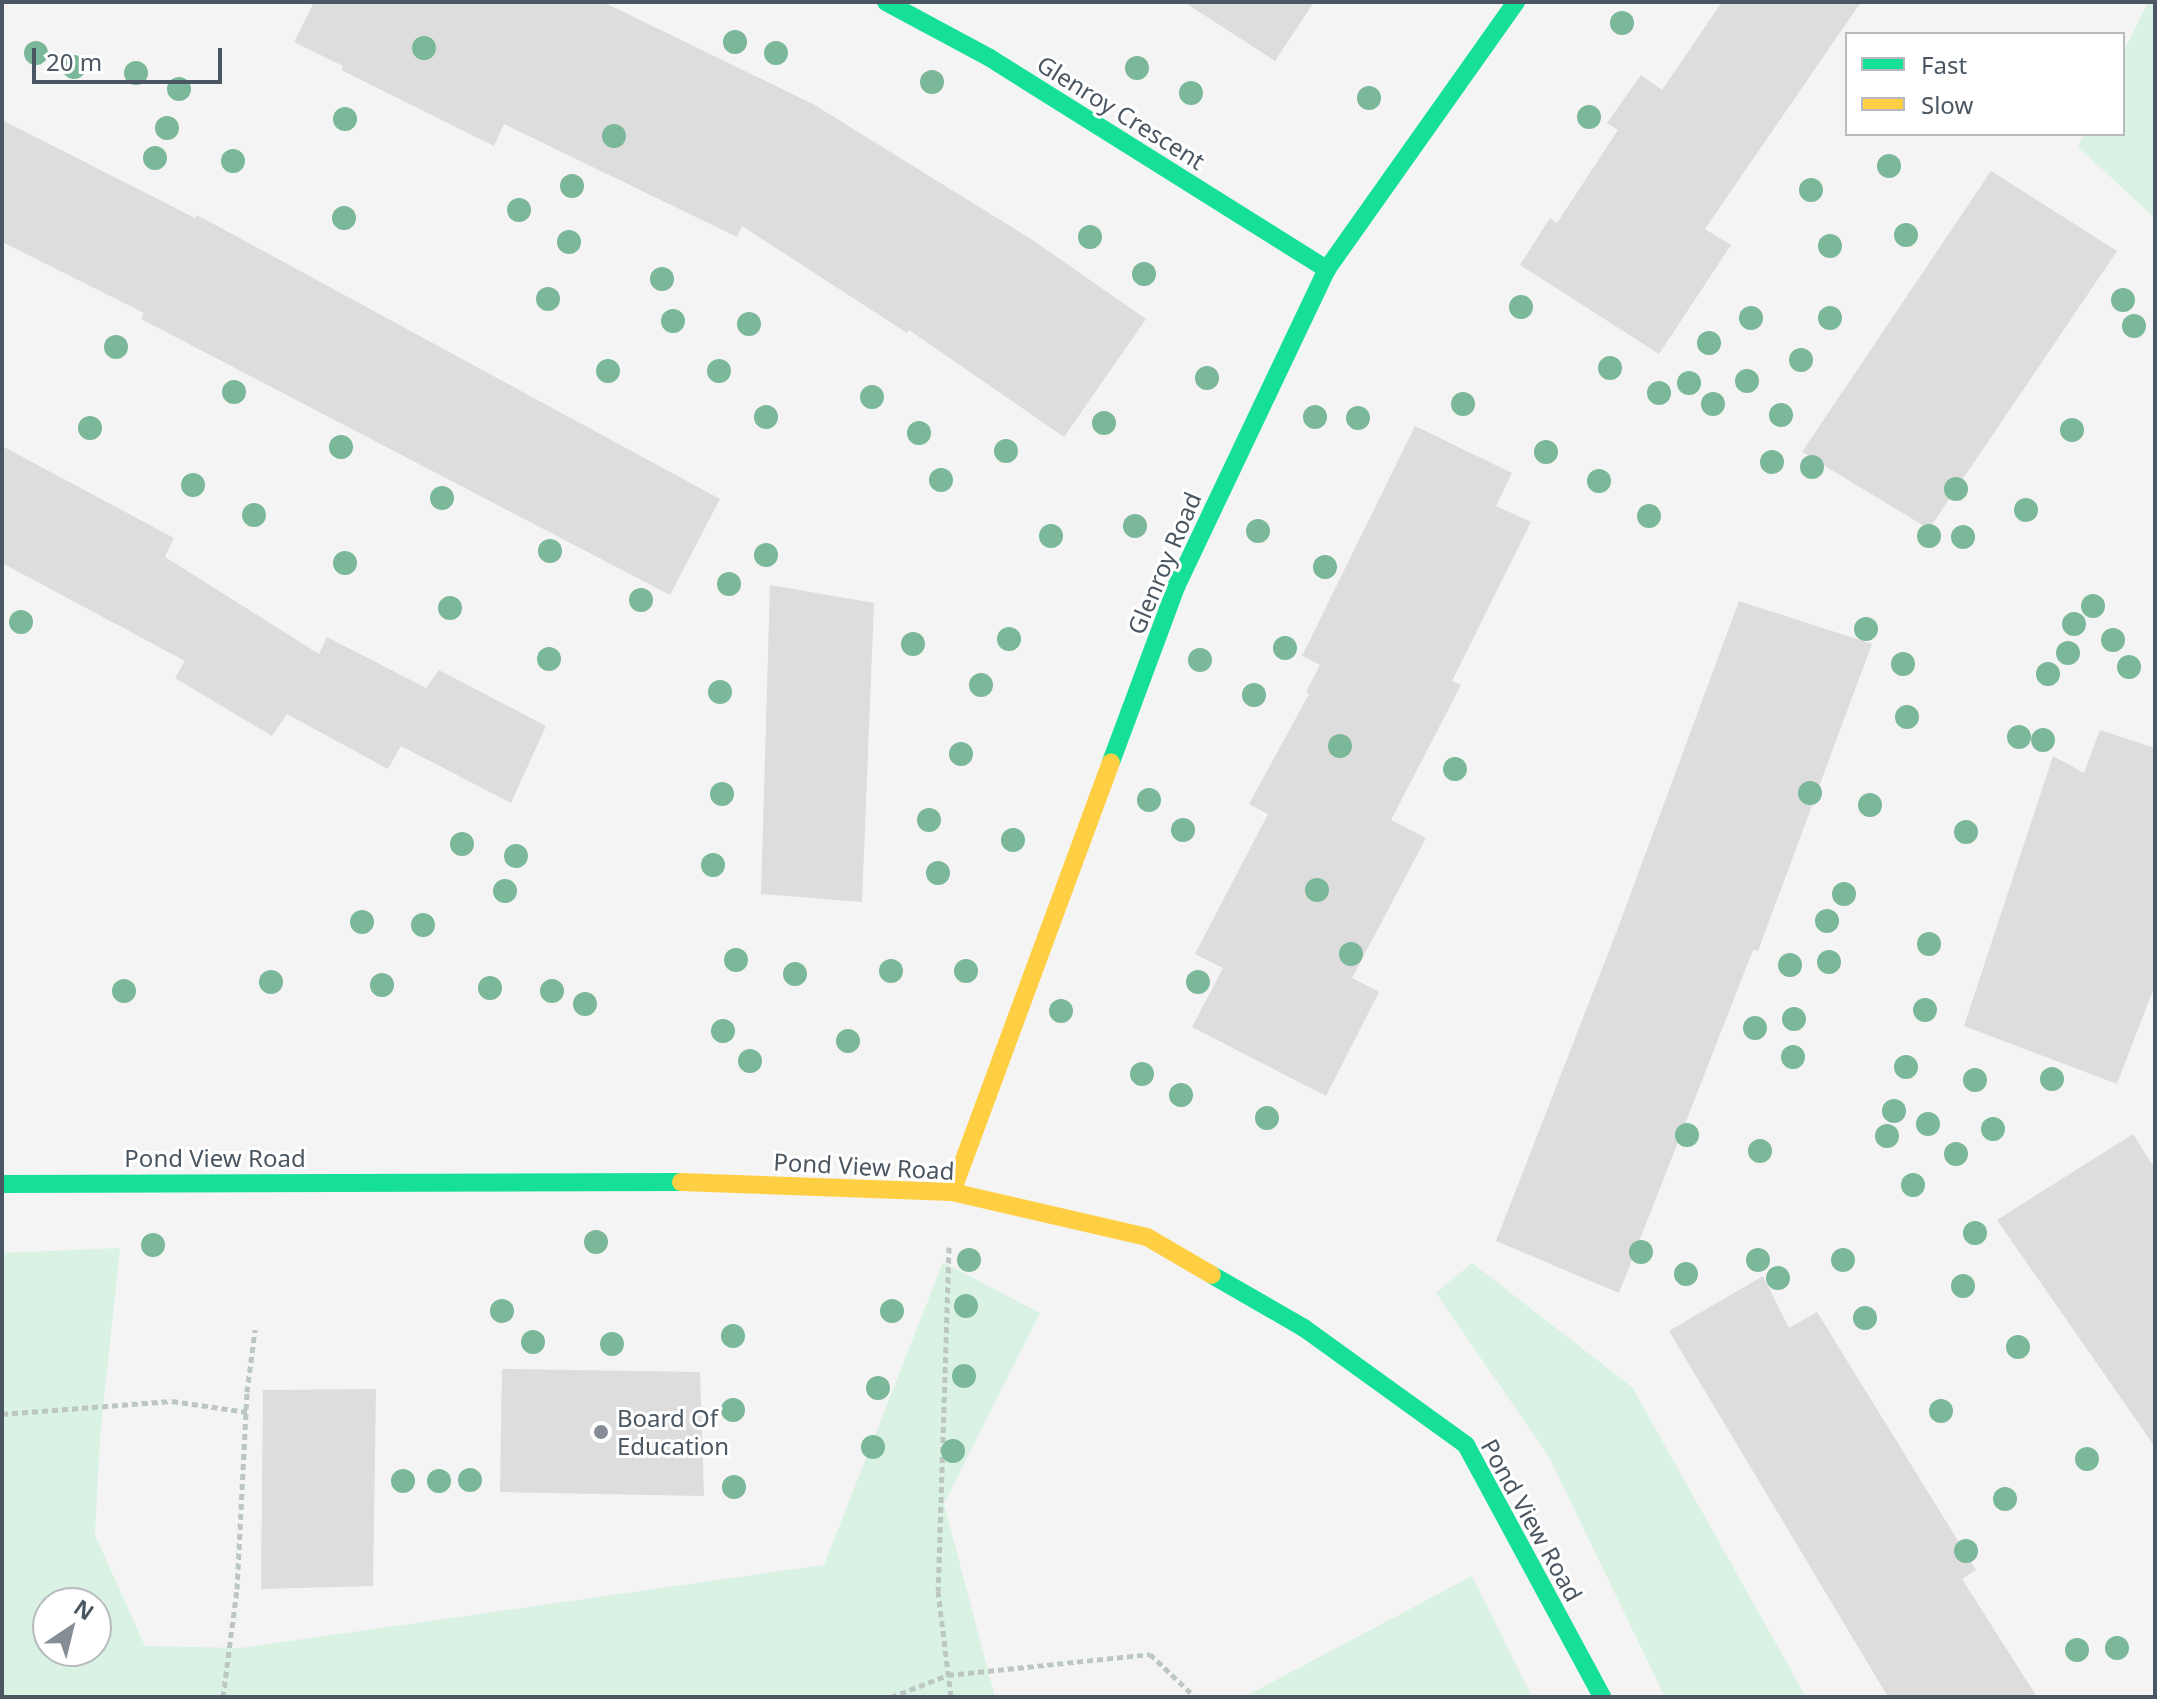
<!DOCTYPE html>
<style>
body{margin:0}
#map{position:relative;width:2157px;height:1699px;overflow:hidden;background:#f4f4f4;font-family:"Noto Sans",sans-serif}
div>[style]{position:absolute}
.green>*{inset:0;background:#d9f2e3}
.building>*{inset:0;background:#ddddde}
.path>*{height:5px;margin-top:-2.5px;transform-origin:0;background:repeating-linear-gradient(90deg,#bcc7c4 0 6px,transparent 0 10px)}
.fast>*{height:18px;margin:-9px;padding:0 9px;transform-origin:9px;border-radius:9px;background:#16e098}
.slow>*{height:18px;margin:-9px;padding:0 9px;transform-origin:9px;border-radius:9px;background:#ffcf43}
.trees>*{width:24px;height:24px;margin:-12px;border-radius:50%;background:#7ab899}
.dots>*{width:22px;height:22px;translate:-50% -50%;box-sizing:border-box;border:4px solid #fff;border-radius:50%}
span{translate:-50% -50%;white-space:nowrap;text-align:center;line-height:1.15;-webkit-text-stroke:6px #fff;paint-order:stroke}
.street-label{font-size:24px;color:#4a5661}
.poi-label{font-size:24px;color:#4a5661}
.left{translate:0 -50%;text-align:left}
.frame{position:absolute;inset:0;border:4px solid #4a5661;pointer-events:none}
.legend{position:absolute;left:1845px;top:32px;width:280px;height:104px;box-sizing:border-box;background:#fff;border:2px solid #b7bbc0;margin:0;padding:10px 14px;list-style:none;font-size:24px;color:#4a5661}
.legend li{display:flex;align-items:center;gap:16px;height:40px}
.legend b{width:40px;border:2px solid #b7bbc0}
.north{position:absolute;left:32px;top:1587px;width:80px;height:80px;box-sizing:border-box;background:#fff;border:2px solid #b7bbc0;border-radius:50%;rotate:35deg;font-size:22px;font-weight:700;line-height:32px;text-align:center;color:#4a5661}
.north::after{content:'';display:block;margin:auto;width:28px;height:36px;background:#868d94;clip-path:polygon(50% 0,100% 100%,50% 72%,0 100%)}
.scale{position:absolute;left:32px;top:48px;width:190px;height:36px;box-sizing:border-box;border:4px solid #4a5661;border-top:0;padding-left:10px;font-size:24px;line-height:28px;white-space:nowrap;color:#4a5661;-webkit-text-stroke:6px #fff;paint-order:stroke}
</style>
<div id="map">
<div class="green">
<div style="clip-path:polygon(2148px 2px,2155px 2px,2155px 218px,2078px 147px,2084px 134px,2123px 134px,2123px 53px)"></div>
<div style="clip-path:polygon(evenodd,120px 1248px,100px 1437px,95px 1535px,145px 1646px,240px 1648px,824px 1565px,943px 1262px,1040px 1313px,944px 1504px,995px 1697px,2px 1697px,2px 1253px,120px 1248px,48px 1603px,96px 1603px,96px 1651px,48px 1651px,48px 1603px)"></div>
<div style="clip-path:polygon(1472px 1263px,1632px 1387px,1806px 1697px,1665px 1697px,1549px 1457px,1436px 1293px)"></div>
<div style="clip-path:polygon(1472px 1576px,1532px 1697px,1244px 1697px)"></div>
</div>
<div class="building">
<div style="clip-path:polygon(314px 2px,603px 2px,813px 104px,1031px 239px,1146px 319px,1064px 437px,909px 330px,907px 333px,742px 226px,737px 237px,504px 124px,494px 146px,341px 70px,343px 66px,294px 42px)"></div>
<div style="clip-path:polygon(1184px 2px,1314px 2px,1275px 61px)"></div>
<div style="clip-path:polygon(1722px 2px,1861px 2px,1705px 229px,1731px 245px,1659px 354px,1520px 265px,1550px 218px,1557px 223px,1618px 130px,1607px 123px,1641px 75px,1662px 90px)"></div>
<div style="clip-path:polygon(2px 120px,195px 218px,197px 215px,720px 499px,670px 595px,141px 319px,144px 313px,2px 242px)"></div>
<div style="clip-path:polygon(1991px 171px,2117px 251px,1929px 529px,1802px 452px)"></div>
<div style="clip-path:polygon(1415px 426px,1512px 473px,1496px 506px,1531px 522px,1452px 681px,1461px 685px,1391px 820px,1426px 838px,1352px 978px,1379px 992px,1326px 1096px,1192px 1027px,1223px 968px,1195px 954px,1268px 814px,1249px 804px,1309px 694px,1306px 692px,1320px 665px,1302px 656px)"></div>
<div style="clip-path:polygon(2px 446px,174px 538px,165px 557px,319px 654px,327px 637px,426px 688px,439px 670px,546px 726px,511px 803px,401px 746px,388px 769px,287px 714px,272px 736px,175px 678px,185px 661px,2px 563px)"></div>
<div style="clip-path:polygon(770px 585px,874px 603px,862px 902px,761px 894px)"></div>
<div style="clip-path:polygon(1739px 601px,1872px 644px,1758px 951px,1753px 950px,1619px 1293px,1496px 1241px,1618px 928px)"></div>
<div style="clip-path:polygon(2100px 730px,2155px 748px,2155px 985px,2117px 1084px,1964px 1026px,2053px 756px,2084px 773px)"></div>
<div style="clip-path:polygon(2133px 1134px,2155px 1169px,2155px 1447px,1997px 1220px)"></div>
<div style="clip-path:polygon(1763px 1276px,1789px 1328px,1817px 1312px,1976px 1570px,1962px 1579px,2037px 1697px,1888px 1697px,1669px 1331px)"></div>
<div style="clip-path:polygon(502px 1369px,700px 1372px,704px 1496px,500px 1492px)"></div>
<div style="clip-path:polygon(376px 1389px,373px 1586px,261px 1589px,263px 1390px)"></div>
</div>
<div class="path">
<div style="left:949px;top:1247px;width:344px;rotate:91.8deg"></div>
<div style="left:938px;top:1591px;width:107px;rotate:83deg"></div>
<div style="left:2px;top:1414px;width:170px;rotate:-4.4deg"></div>
<div style="left:172px;top:1401px;width:76px;rotate:8.3deg"></div>
<div style="left:223px;top:1697px;width:109px;rotate:-82.6deg"></div>
<div style="left:237px;top:1589px;width:197px;rotate:-87.1deg"></div>
<div style="left:247px;top:1392px;width:63px;rotate:-82.6deg"></div>
<div style="left:891px;top:1697px;width:61px;rotate:-21.1deg"></div>
<div style="left:948px;top:1675px;width:203px;rotate:-5.9deg"></div>
<div style="left:1150px;top:1654px;width:62px;rotate:43.7deg"></div>
</div>
<div class="fast">
<div style="left:886px;top:2px;width:118px;rotate:28.3deg"></div>
<div style="left:990px;top:58px;width:398px;rotate:32.1deg"></div>
<div style="left:1111px;top:762px;width:187px;rotate:-69.6deg"></div>
<div style="left:1176px;top:587px;width:352px;rotate:-64.6deg"></div>
<div style="left:1327px;top:269px;width:327px;rotate:-54.7deg"></div>
<div style="left:2px;top:1184px;width:679px;rotate:-0.17deg"></div>
<div style="left:1212px;top:1275px;width:106px;rotate:29.9deg"></div>
<div style="left:1304px;top:1328px;width:200px;rotate:35.8deg"></div>
<div style="left:1466px;top:1445px;width:286px;rotate:61.6deg"></div>
</div>
<div class="slow">
<div style="left:681px;top:1182px;width:271px;rotate:2.1deg"></div>
<div style="left:952px;top:1192px;width:200px;rotate:13deg"></div>
<div style="left:1147px;top:1237px;width:75px;rotate:30.3deg"></div>
<div style="left:952px;top:1192px;width:458px;rotate:-69.7deg"></div>
</div>
<div class="trees">
<div style="left:1622px;top:23px"></div>
<div style="left:735px;top:42px"></div>
<div style="left:424px;top:48px"></div>
<div style="left:36px;top:53px"></div>
<div style="left:776px;top:53px"></div>
<div style="left:74px;top:67px"></div>
<div style="left:1137px;top:68px"></div>
<div style="left:136px;top:73px"></div>
<div style="left:932px;top:82px"></div>
<div style="left:179px;top:89px"></div>
<div style="left:1191px;top:93px"></div>
<div style="left:1369px;top:98px"></div>
<div style="left:1589px;top:117px"></div>
<div style="left:345px;top:119px"></div>
<div style="left:167px;top:128px"></div>
<div style="left:614px;top:136px"></div>
<div style="left:155px;top:158px"></div>
<div style="left:233px;top:161px"></div>
<div style="left:1889px;top:166px"></div>
<div style="left:572px;top:186px"></div>
<div style="left:1811px;top:190px"></div>
<div style="left:519px;top:210px"></div>
<div style="left:344px;top:218px"></div>
<div style="left:1906px;top:235px"></div>
<div style="left:1090px;top:237px"></div>
<div style="left:569px;top:242px"></div>
<div style="left:1830px;top:246px"></div>
<div style="left:1144px;top:274px"></div>
<div style="left:662px;top:279px"></div>
<div style="left:548px;top:299px"></div>
<div style="left:2123px;top:300px"></div>
<div style="left:1521px;top:307px"></div>
<div style="left:1751px;top:318px"></div>
<div style="left:1830px;top:318px"></div>
<div style="left:673px;top:321px"></div>
<div style="left:749px;top:324px"></div>
<div style="left:2134px;top:326px"></div>
<div style="left:1709px;top:343px"></div>
<div style="left:116px;top:347px"></div>
<div style="left:1801px;top:360px"></div>
<div style="left:1610px;top:368px"></div>
<div style="left:608px;top:371px"></div>
<div style="left:719px;top:371px"></div>
<div style="left:1207px;top:378px"></div>
<div style="left:1747px;top:381px"></div>
<div style="left:1689px;top:383px"></div>
<div style="left:234px;top:392px"></div>
<div style="left:1659px;top:393px"></div>
<div style="left:872px;top:397px"></div>
<div style="left:1463px;top:404px"></div>
<div style="left:1713px;top:404px"></div>
<div style="left:1781px;top:415px"></div>
<div style="left:766px;top:417px"></div>
<div style="left:1315px;top:417px"></div>
<div style="left:1358px;top:418px"></div>
<div style="left:1104px;top:423px"></div>
<div style="left:90px;top:428px"></div>
<div style="left:2072px;top:430px"></div>
<div style="left:919px;top:433px"></div>
<div style="left:341px;top:447px"></div>
<div style="left:1006px;top:451px"></div>
<div style="left:1546px;top:452px"></div>
<div style="left:1772px;top:462px"></div>
<div style="left:1812px;top:467px"></div>
<div style="left:941px;top:480px"></div>
<div style="left:1599px;top:481px"></div>
<div style="left:193px;top:485px"></div>
<div style="left:1956px;top:489px"></div>
<div style="left:442px;top:498px"></div>
<div style="left:2026px;top:510px"></div>
<div style="left:254px;top:515px"></div>
<div style="left:1649px;top:516px"></div>
<div style="left:1135px;top:526px"></div>
<div style="left:1258px;top:531px"></div>
<div style="left:1051px;top:536px"></div>
<div style="left:1929px;top:536px"></div>
<div style="left:1963px;top:537px"></div>
<div style="left:550px;top:551px"></div>
<div style="left:766px;top:555px"></div>
<div style="left:345px;top:563px"></div>
<div style="left:1325px;top:567px"></div>
<div style="left:729px;top:584px"></div>
<div style="left:641px;top:600px"></div>
<div style="left:2093px;top:606px"></div>
<div style="left:450px;top:608px"></div>
<div style="left:21px;top:622px"></div>
<div style="left:2074px;top:624px"></div>
<div style="left:1866px;top:629px"></div>
<div style="left:1009px;top:639px"></div>
<div style="left:2113px;top:640px"></div>
<div style="left:913px;top:644px"></div>
<div style="left:1285px;top:648px"></div>
<div style="left:2068px;top:653px"></div>
<div style="left:549px;top:659px"></div>
<div style="left:1200px;top:660px"></div>
<div style="left:1903px;top:664px"></div>
<div style="left:2129px;top:667px"></div>
<div style="left:2048px;top:674px"></div>
<div style="left:981px;top:685px"></div>
<div style="left:720px;top:692px"></div>
<div style="left:1254px;top:695px"></div>
<div style="left:1907px;top:717px"></div>
<div style="left:2019px;top:737px"></div>
<div style="left:2043px;top:740px"></div>
<div style="left:1340px;top:746px"></div>
<div style="left:961px;top:754px"></div>
<div style="left:1455px;top:769px"></div>
<div style="left:1810px;top:793px"></div>
<div style="left:722px;top:794px"></div>
<div style="left:1149px;top:800px"></div>
<div style="left:1870px;top:805px"></div>
<div style="left:929px;top:820px"></div>
<div style="left:1183px;top:830px"></div>
<div style="left:1966px;top:832px"></div>
<div style="left:1013px;top:840px"></div>
<div style="left:462px;top:844px"></div>
<div style="left:516px;top:856px"></div>
<div style="left:713px;top:865px"></div>
<div style="left:938px;top:873px"></div>
<div style="left:1317px;top:890px"></div>
<div style="left:505px;top:891px"></div>
<div style="left:1844px;top:894px"></div>
<div style="left:1827px;top:921px"></div>
<div style="left:362px;top:922px"></div>
<div style="left:423px;top:925px"></div>
<div style="left:1929px;top:944px"></div>
<div style="left:1351px;top:954px"></div>
<div style="left:736px;top:960px"></div>
<div style="left:1829px;top:962px"></div>
<div style="left:1790px;top:965px"></div>
<div style="left:891px;top:971px"></div>
<div style="left:966px;top:971px"></div>
<div style="left:795px;top:974px"></div>
<div style="left:271px;top:982px"></div>
<div style="left:1198px;top:982px"></div>
<div style="left:382px;top:985px"></div>
<div style="left:490px;top:988px"></div>
<div style="left:124px;top:991px"></div>
<div style="left:552px;top:991px"></div>
<div style="left:585px;top:1004px"></div>
<div style="left:1925px;top:1010px"></div>
<div style="left:1061px;top:1011px"></div>
<div style="left:1794px;top:1019px"></div>
<div style="left:1755px;top:1028px"></div>
<div style="left:723px;top:1031px"></div>
<div style="left:848px;top:1041px"></div>
<div style="left:1793px;top:1057px"></div>
<div style="left:750px;top:1061px"></div>
<div style="left:1906px;top:1067px"></div>
<div style="left:1142px;top:1074px"></div>
<div style="left:2052px;top:1079px"></div>
<div style="left:1975px;top:1080px"></div>
<div style="left:1181px;top:1095px"></div>
<div style="left:1894px;top:1111px"></div>
<div style="left:1267px;top:1118px"></div>
<div style="left:1928px;top:1124px"></div>
<div style="left:1993px;top:1129px"></div>
<div style="left:1687px;top:1135px"></div>
<div style="left:1887px;top:1136px"></div>
<div style="left:1760px;top:1151px"></div>
<div style="left:1956px;top:1154px"></div>
<div style="left:1913px;top:1185px"></div>
<div style="left:1975px;top:1233px"></div>
<div style="left:596px;top:1242px"></div>
<div style="left:153px;top:1245px"></div>
<div style="left:1641px;top:1252px"></div>
<div style="left:969px;top:1260px"></div>
<div style="left:1758px;top:1260px"></div>
<div style="left:1843px;top:1260px"></div>
<div style="left:1686px;top:1274px"></div>
<div style="left:1778px;top:1278px"></div>
<div style="left:1963px;top:1286px"></div>
<div style="left:966px;top:1306px"></div>
<div style="left:502px;top:1311px"></div>
<div style="left:892px;top:1311px"></div>
<div style="left:1865px;top:1318px"></div>
<div style="left:733px;top:1336px"></div>
<div style="left:533px;top:1342px"></div>
<div style="left:612px;top:1344px"></div>
<div style="left:2018px;top:1347px"></div>
<div style="left:964px;top:1376px"></div>
<div style="left:878px;top:1388px"></div>
<div style="left:733px;top:1410px"></div>
<div style="left:1941px;top:1411px"></div>
<div style="left:873px;top:1447px"></div>
<div style="left:953px;top:1451px"></div>
<div style="left:2087px;top:1459px"></div>
<div style="left:470px;top:1480px"></div>
<div style="left:403px;top:1481px"></div>
<div style="left:439px;top:1481px"></div>
<div style="left:734px;top:1487px"></div>
<div style="left:2005px;top:1499px"></div>
<div style="left:1966px;top:1551px"></div>
<div style="left:2117px;top:1648px"></div>
<div style="left:2077px;top:1650px"></div>
</div>
<div class="dots">
<div style="left:601px;top:1432px;background:#868d94"></div>
</div>
<div class="street-label">
<span style="left:1121px;top:112px;rotate:32deg">Glenroy Crescent</span>
<span style="left:1164px;top:563px;rotate:-67deg">Glenroy Road</span>
<span style="left:215px;top:1158px">Pond View Road</span>
<span style="left:864px;top:1166px;rotate:3deg">Pond View Road</span>
<span style="left:1532px;top:1520px;rotate:61deg">Pond View Road</span>
</div>
<div class="poi-label">
<span class="left" style="left:617px;top:1432px">Board Of<br>Education</span>
</div>
<div class="frame"></div>
<ul class="legend">
<li><b style="height:10px;background:#16e098"></b>Fast</li>
<li><b style="height:10px;background:#ffcf43"></b>Slow</li>
</ul>
<div class="north">N</div>
<div class="scale">20 m</div>
</div>
